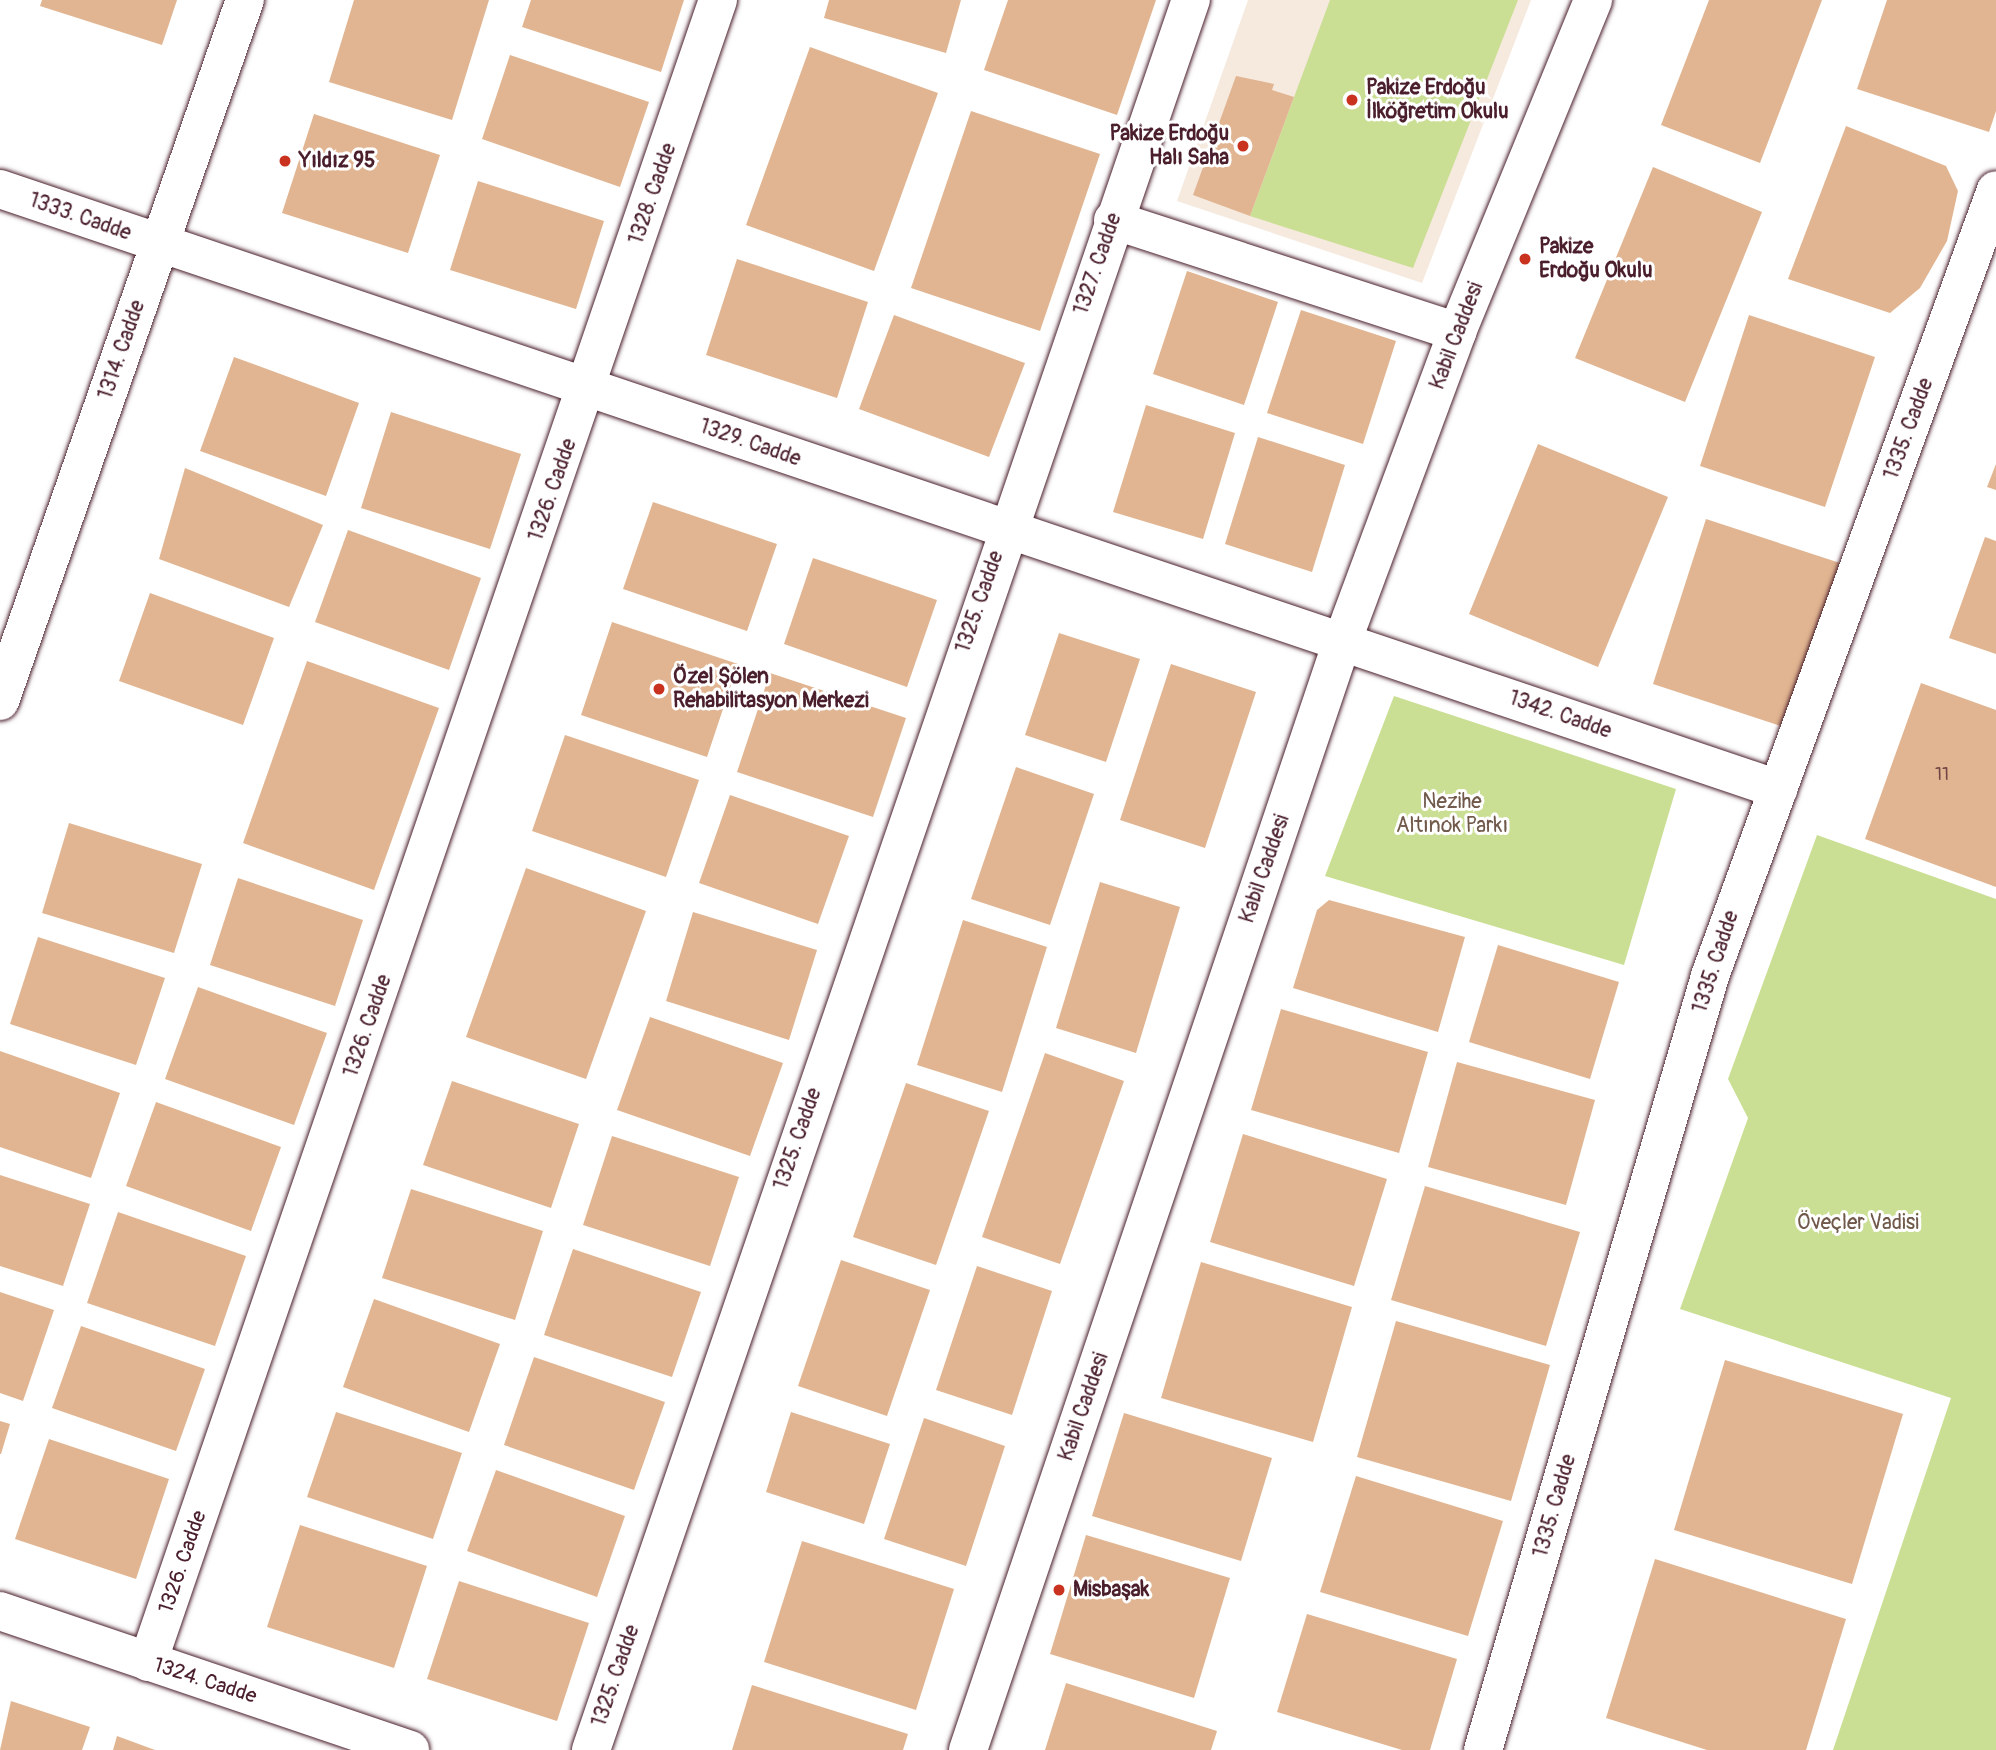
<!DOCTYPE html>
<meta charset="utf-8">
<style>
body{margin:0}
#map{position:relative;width:1996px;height:1750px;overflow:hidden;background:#fff;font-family:Pangolin,sans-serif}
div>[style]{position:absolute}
.built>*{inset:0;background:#f6e9de}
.green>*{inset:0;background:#cadf94}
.building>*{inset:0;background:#e1b591}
.roads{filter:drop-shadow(0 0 2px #4a1f2b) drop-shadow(0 0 2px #4a1f2b)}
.minor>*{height:38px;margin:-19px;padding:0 19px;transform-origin:19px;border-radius:19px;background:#fff}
.secondary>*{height:38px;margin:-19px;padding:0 19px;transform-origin:19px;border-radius:19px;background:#fff}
.dots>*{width:19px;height:19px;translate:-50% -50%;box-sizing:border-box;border:4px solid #fff;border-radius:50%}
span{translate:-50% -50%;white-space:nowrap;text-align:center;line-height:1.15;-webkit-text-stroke:6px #fff;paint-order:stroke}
.number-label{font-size:18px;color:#704444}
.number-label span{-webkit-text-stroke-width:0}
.poi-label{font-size:21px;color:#4a1f2b;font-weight:700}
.left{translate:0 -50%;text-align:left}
.right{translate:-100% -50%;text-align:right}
.street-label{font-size:21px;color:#4a1f2b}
.park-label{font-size:21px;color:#70594a}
</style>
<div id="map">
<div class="built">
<div style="clip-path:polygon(1248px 0,1531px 0,1422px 283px,1177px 201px)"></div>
</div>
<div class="green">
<div style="clip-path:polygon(1330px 0,1518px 0,1413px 268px,1250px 216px)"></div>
<div style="clip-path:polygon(1394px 696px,1676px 789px,1624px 965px,1325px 876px)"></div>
<div style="clip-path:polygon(1817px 835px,1996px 899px,1996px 1750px,1833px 1750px,1951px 1398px,1680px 1309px,1748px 1118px,1728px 1079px)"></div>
</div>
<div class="building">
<div style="clip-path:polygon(42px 0,177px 0,162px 45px,40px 6px)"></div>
<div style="clip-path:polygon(354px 0,489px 0,452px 120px,329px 82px)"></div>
<div style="clip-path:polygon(531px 0,684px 0,661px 72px,522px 27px)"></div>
<div style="clip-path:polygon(829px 0,961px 0,946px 53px,824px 18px)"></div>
<div style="clip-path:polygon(1008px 0,1156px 0,1117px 115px,984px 70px)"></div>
<div style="clip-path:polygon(1709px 0,1822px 0,1760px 163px,1661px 125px)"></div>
<div style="clip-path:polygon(1887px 0,1996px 0,1996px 111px,1989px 132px,1857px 89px)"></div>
<div style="clip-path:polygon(810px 47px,938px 93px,874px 271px,746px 225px)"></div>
<div style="clip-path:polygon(510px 55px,649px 102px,620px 187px,482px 139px)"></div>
<div style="clip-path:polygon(1236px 76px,1274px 84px,1272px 90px,1294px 97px,1250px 216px,1193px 195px)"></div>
<div style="clip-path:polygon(971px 111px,1100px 154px,1040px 331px,911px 288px)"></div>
<div style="clip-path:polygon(314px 114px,440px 155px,408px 253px,282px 213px)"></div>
<div style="clip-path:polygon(1846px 126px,1946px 166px,1958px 191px,1947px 241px,1920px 288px,1890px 313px,1788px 279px)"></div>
<div style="clip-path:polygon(1653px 167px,1762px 212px,1685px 402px,1575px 358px)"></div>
<div style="clip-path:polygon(478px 181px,604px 221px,576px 309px,450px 270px)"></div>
<div style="clip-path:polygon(737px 259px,868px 302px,837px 398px,706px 355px)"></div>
<div style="clip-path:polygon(1187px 271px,1278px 302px,1244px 405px,1153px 374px)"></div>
<div style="clip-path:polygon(1301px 310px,1396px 341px,1363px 444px,1267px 413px)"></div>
<div style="clip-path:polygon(894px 315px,1025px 363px,989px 457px,859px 409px)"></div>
<div style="clip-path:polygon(1749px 315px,1875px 357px,1825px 507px,1700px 466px)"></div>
<div style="clip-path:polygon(234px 357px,359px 403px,326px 496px,200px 451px)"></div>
<div style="clip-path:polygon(1146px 405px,1235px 433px,1203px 539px,1113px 512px)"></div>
<div style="clip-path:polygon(391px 412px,521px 454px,490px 549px,361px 508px)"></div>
<div style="clip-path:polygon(1258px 437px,1345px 465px,1312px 572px,1225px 544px)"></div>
<div style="clip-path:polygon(1538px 444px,1668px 497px,1598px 667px,1469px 614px)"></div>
<div style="clip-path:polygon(1996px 464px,1996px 490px,1987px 487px)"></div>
<div style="clip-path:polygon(185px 468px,323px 525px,289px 607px,159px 559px)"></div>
<div style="clip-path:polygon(653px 502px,777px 544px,747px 631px,623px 589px)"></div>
<div style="clip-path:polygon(1706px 519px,1840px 563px,1787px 728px,1653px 684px)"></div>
<div style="clip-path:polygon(348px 530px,481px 578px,449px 670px,315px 622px)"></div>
<div style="clip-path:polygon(1985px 537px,1996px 541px,1996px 654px,1949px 638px)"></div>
<div style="clip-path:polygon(813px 558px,937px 600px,907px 687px,784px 644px)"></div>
<div style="clip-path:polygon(150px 593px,274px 638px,243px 725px,119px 681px)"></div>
<div style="clip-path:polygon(612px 622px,738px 664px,707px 757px,581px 715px)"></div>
<div style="clip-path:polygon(1059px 633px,1140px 659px,1106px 762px,1025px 735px)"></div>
<div style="clip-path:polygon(307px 661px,439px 708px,374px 890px,243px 843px)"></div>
<div style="clip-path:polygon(1171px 664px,1256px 692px,1205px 848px,1120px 820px)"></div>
<div style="clip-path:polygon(770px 673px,906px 718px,873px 817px,737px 772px)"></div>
<div style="clip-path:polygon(1921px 683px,1996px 710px,1996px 887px,1865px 839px)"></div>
<div style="clip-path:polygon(565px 735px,699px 780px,666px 877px,532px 831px)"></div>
<div style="clip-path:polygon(1016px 767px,1094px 794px,1050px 925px,971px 899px)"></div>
<div style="clip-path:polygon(730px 795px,849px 836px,818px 924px,699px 883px)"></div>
<div style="clip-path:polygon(69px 823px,202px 864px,174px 953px,42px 913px)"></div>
<div style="clip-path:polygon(526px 868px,646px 911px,586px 1079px,466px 1037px)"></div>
<div style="clip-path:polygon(238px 878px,363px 920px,335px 1006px,210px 965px)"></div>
<div style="clip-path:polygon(1100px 882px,1180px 907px,1136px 1053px,1056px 1028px)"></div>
<div style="clip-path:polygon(1329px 900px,1465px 937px,1438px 1032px,1293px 988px,1317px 910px)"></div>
<div style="clip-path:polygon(693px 912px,817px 950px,789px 1040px,666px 1001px)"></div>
<div style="clip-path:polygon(963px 920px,1047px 947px,1002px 1092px,917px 1065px)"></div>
<div style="clip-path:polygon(38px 937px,165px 978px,136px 1065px,10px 1024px)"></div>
<div style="clip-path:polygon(1498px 945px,1619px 982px,1590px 1079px,1469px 1042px)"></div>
<div style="clip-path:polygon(198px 987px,327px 1033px,294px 1125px,165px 1079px)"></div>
<div style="clip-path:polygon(1281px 1009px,1428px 1052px,1399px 1153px,1251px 1110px)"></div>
<div style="clip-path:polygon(650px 1017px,783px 1063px,750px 1156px,617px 1110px)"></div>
<div style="clip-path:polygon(0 1051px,120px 1093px,91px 1178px,0 1147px)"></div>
<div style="clip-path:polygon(1045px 1053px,1124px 1081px,1060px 1264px,982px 1237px)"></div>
<div style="clip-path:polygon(1457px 1062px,1595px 1100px,1566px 1205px,1428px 1167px)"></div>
<div style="clip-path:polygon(452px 1081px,579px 1124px,551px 1208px,423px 1165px)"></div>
<div style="clip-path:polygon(906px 1083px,989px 1111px,936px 1265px,853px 1237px)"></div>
<div style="clip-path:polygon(156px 1102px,281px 1147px,251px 1231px,126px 1186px)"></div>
<div style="clip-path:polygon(1243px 1134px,1387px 1179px,1354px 1286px,1210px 1242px)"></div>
<div style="clip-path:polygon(612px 1136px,739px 1177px,710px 1266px,583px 1225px)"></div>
<div style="clip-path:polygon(0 1175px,90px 1204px,63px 1286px,0 1266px)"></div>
<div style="clip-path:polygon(1425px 1186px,1580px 1232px,1546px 1346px,1391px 1300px)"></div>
<div style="clip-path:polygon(411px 1189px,543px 1231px,515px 1320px,382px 1278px)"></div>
<div style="clip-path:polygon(118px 1212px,246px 1256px,215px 1346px,87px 1303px)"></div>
<div style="clip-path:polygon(573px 1249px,701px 1292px,672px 1377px,544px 1335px)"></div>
<div style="clip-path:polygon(841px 1260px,930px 1290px,887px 1416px,798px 1386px)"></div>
<div style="clip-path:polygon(1201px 1262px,1352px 1307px,1313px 1442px,1161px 1398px)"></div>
<div style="clip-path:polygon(977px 1266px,1052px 1291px,1012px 1415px,936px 1390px)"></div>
<div style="clip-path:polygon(0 1292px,54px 1310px,23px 1401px,0 1393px)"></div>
<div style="clip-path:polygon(374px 1299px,500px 1344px,469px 1432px,343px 1387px)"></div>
<div style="clip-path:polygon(1396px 1321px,1550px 1365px,1511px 1501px,1357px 1457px)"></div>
<div style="clip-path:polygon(81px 1326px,205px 1369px,176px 1451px,52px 1408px)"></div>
<div style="clip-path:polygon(534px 1357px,665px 1402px,634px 1490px,504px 1445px)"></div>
<div style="clip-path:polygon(1725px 1360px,1903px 1414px,1852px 1584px,1674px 1530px)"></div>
<div style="clip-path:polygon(336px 1412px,462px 1453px,433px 1539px,307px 1497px)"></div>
<div style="clip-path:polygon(791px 1412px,890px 1444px,864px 1524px,766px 1492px)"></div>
<div style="clip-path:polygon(1124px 1413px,1272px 1458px,1241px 1561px,1092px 1516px)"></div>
<div style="clip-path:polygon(924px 1418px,1005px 1446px,966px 1566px,884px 1539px)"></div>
<div style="clip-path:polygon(0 1421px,10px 1424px,1px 1454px,0 1454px)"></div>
<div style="clip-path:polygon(49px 1439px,169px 1479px,136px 1579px,15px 1539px)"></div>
<div style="clip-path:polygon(496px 1470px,625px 1516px,597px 1597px,467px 1551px)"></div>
<div style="clip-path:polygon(1356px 1476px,1503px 1521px,1468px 1636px,1320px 1592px)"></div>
<div style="clip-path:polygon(300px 1525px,427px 1566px,394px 1668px,267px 1627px)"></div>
<div style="clip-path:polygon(1086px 1535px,1230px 1578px,1194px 1698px,1050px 1654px)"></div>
<div style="clip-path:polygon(802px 1541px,954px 1589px,916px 1710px,764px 1662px)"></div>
<div style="clip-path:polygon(1655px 1559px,1846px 1619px,1806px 1750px,1707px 1750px,1606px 1718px)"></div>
<div style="clip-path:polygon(459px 1581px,589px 1623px,557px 1721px,427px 1679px)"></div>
<div style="clip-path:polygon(1307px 1614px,1457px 1659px,1430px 1750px,1402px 1750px,1277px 1712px)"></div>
<div style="clip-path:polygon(1066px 1683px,1217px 1731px,1211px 1750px,1045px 1750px)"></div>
<div style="clip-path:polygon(752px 1685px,908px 1734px,903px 1750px,732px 1750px)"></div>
<div style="clip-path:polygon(11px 1701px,90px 1727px,82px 1750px,0 1750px)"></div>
<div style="clip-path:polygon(117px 1736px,155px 1750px,113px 1750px)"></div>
</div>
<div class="roads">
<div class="minor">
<div style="left:0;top:189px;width:1877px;rotate:18.65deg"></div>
<div style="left:1113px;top:220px;width:362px;rotate:18deg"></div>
<div style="left:0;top:701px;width:743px;rotate:-70.74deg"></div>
<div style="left:0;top:1611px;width:433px;rotate:18.7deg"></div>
<div style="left:148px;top:1662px;width:1757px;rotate:-71.07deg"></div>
<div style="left:591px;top:1750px;width:1850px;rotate:-71.08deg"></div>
<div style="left:1483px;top:1750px;width:807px;rotate:-73.65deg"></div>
<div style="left:1710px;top:976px;width:836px;rotate:-70.01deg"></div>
</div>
<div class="secondary">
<div style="left:968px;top:1750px;width:1169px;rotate:-71.35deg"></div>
<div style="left:1342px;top:642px;width:331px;rotate:-69.6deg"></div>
<div style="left:1457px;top:332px;width:359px;rotate:-67.7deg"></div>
</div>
</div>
<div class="dots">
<div style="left:1352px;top:100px;background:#c8321e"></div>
<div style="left:1243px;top:146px;background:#c8321e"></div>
<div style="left:285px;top:161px;background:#c8321e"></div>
<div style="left:1525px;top:259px;background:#c8321e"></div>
<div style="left:659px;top:689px;background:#c8321e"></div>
<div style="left:1059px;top:1590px;background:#c8321e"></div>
</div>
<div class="number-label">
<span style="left:1942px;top:775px">11</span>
</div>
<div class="poi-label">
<span class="left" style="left:1366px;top:100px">Pakize Erdoğu<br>İlköğretim Okulu</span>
<span class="right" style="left:1229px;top:146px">Pakize Erdoğu<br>Halı Saha</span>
<span class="left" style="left:299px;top:161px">Yıldız 95</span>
<span class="left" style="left:1539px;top:259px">Pakize<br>Erdoğu Okulu</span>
<span class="left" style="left:673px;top:689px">Özel Şölen<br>Rehabilitasyon Merkezi</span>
<span class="left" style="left:1073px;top:1590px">Misbaşak</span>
</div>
<div class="street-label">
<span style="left:653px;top:194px;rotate:-71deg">1328. Cadde</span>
<span style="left:80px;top:217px;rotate:19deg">1333. Cadde</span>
<span style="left:1098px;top:264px;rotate:-71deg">1327. Cadde</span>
<span style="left:1457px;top:336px;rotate:-69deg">Kabil Caddesi</span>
<span style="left:122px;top:350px;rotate:-71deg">1314. Cadde</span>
<span style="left:1909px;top:429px;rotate:-70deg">1335. Cadde</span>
<span style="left:750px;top:443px;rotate:19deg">1329. Cadde</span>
<span style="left:553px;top:490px;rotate:-71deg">1326. Cadde</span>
<span style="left:980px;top:602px;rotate:-71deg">1325. Cadde</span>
<span style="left:1560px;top:715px;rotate:19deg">1342. Cadde</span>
<span style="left:1265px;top:869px;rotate:-71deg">Kabil Caddesi</span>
<span style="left:1716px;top:962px;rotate:-72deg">1335. Cadde</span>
<span style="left:368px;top:1026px;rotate:-71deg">1326. Cadde</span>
<span style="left:798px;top:1139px;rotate:-71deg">1325. Cadde</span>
<span style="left:1084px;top:1407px;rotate:-71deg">Kabil Caddesi</span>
<span style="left:1555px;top:1506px;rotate:-74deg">1335. Cadde</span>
<span style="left:183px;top:1562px;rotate:-71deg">1326. Cadde</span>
<span style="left:616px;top:1676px;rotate:-71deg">1325. Cadde</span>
<span style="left:205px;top:1681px;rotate:18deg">1324. Cadde</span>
</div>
<div class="park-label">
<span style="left:1452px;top:814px">Nezihe<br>Altınok Parkı</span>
<span style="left:1858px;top:1223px">Öveçler Vadisi</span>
</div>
</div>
